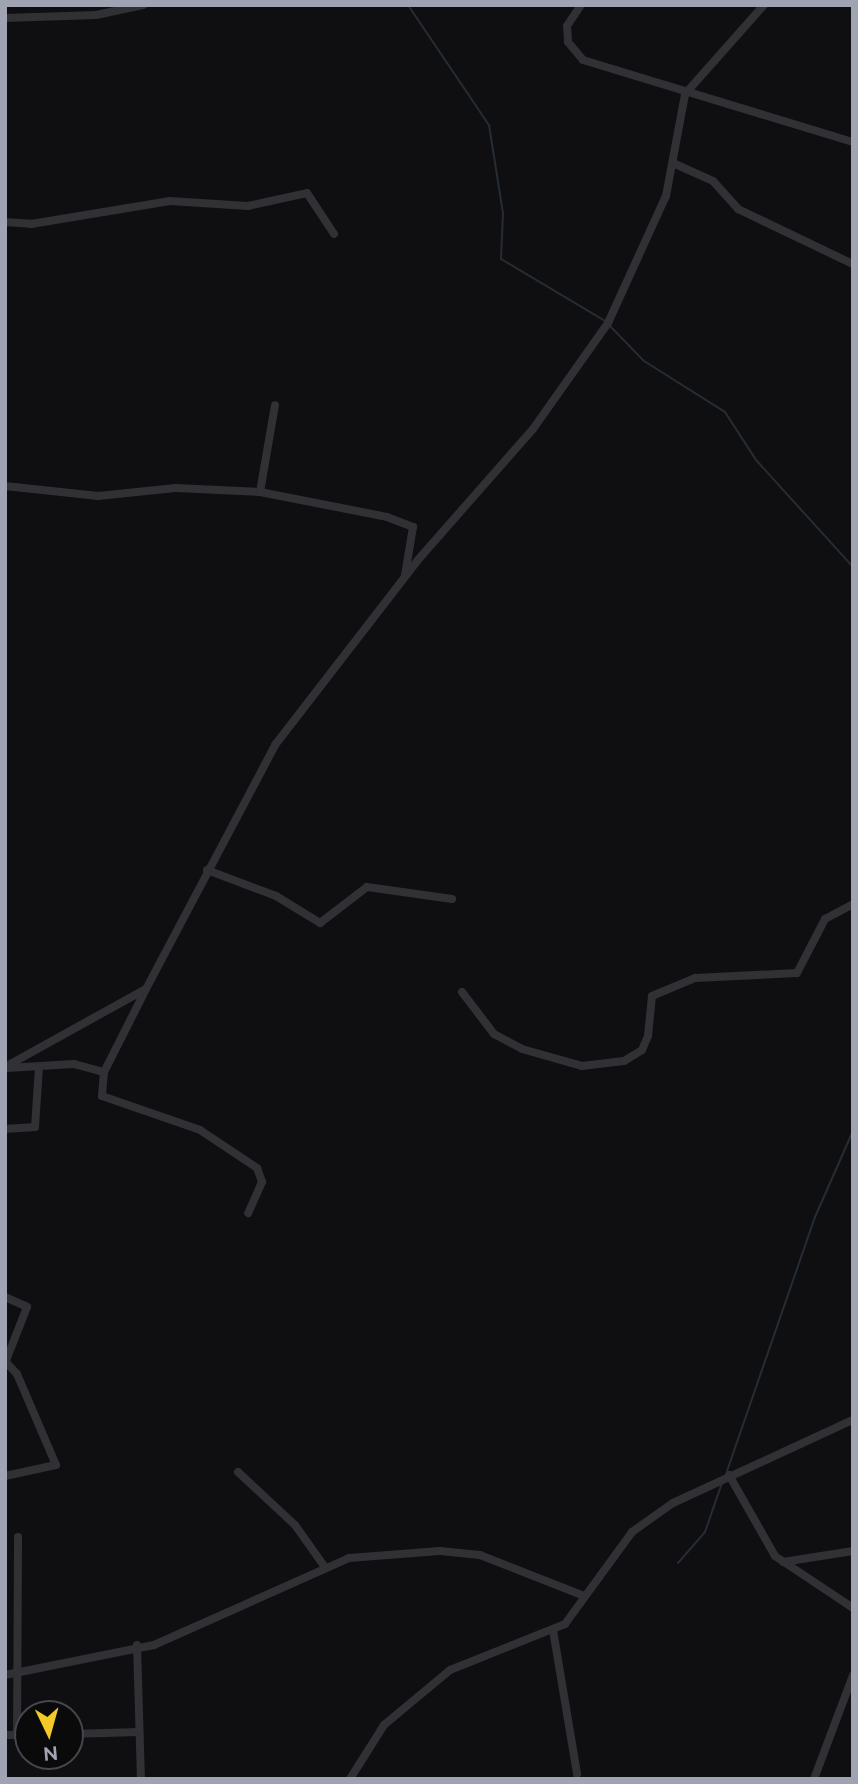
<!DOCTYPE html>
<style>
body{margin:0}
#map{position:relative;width:858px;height:1784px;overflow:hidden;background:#0f0f11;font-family:Raleway,sans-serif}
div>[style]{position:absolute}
.stream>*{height:2px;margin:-1px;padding:0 1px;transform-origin:1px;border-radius:1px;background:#262c34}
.minor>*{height:8px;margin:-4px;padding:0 4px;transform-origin:4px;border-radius:4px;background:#303035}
span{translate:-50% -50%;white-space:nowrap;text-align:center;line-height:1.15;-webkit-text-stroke:6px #0a0a0b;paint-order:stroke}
.frame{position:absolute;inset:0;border:7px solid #a0a3b2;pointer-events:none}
.north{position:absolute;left:14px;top:1700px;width:70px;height:70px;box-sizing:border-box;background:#0a0a0b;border:2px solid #46474e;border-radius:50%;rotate:175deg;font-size:19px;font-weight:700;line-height:28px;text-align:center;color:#a0a3b2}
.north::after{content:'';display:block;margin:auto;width:24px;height:32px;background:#f2c926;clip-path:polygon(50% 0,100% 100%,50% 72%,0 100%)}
</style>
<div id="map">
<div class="stream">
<div style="left:408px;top:5px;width:145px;rotate:56deg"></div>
<div style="left:489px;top:125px;width:89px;rotate:81deg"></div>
<div style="left:503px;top:213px;width:46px;rotate:92.5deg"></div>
<div style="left:501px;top:259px;width:121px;rotate:30.8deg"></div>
<div style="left:609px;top:325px;width:50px;rotate:45.8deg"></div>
<div style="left:644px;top:361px;width:96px;rotate:32.2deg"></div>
<div style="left:725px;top:412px;width:57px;rotate:57.1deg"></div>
<div style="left:756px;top:460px;width:144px;rotate:47.8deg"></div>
<div style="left:727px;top:1471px;width:269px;rotate:-70.9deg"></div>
<div style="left:815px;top:1217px;width:94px;rotate:-66.2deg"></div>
<div style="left:678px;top:1563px;width:41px;rotate:-48.9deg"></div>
<div style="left:705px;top:1532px;width:52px;rotate:-70.9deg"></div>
</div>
<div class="minor">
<div style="left:581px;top:5px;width:25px;rotate:124deg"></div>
<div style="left:567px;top:26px;width:16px;rotate:86deg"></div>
<div style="left:568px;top:42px;width:23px;rotate:50deg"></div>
<div style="left:583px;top:60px;width:282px;rotate:16.9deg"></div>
<div style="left:5px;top:18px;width:91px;rotate:-1.9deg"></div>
<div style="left:96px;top:15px;width:48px;rotate:-12deg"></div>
<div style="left:673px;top:163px;width:44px;rotate:24.2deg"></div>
<div style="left:713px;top:181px;width:38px;rotate:48deg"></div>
<div style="left:738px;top:209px;width:127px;rotate:25.6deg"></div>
<div style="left:5px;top:222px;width:26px;rotate:4deg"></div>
<div style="left:31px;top:224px;width:141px;rotate:-9.4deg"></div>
<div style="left:170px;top:201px;width:78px;rotate:3.7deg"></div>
<div style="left:248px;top:206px;width:60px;rotate:-12.4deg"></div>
<div style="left:307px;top:193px;width:49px;rotate:56.6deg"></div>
<div style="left:5px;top:486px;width:94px;rotate:6.1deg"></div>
<div style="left:98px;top:496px;width:78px;rotate:-5.9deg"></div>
<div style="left:176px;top:488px;width:84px;rotate:2.7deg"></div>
<div style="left:260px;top:492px;width:129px;rotate:11.1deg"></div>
<div style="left:387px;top:517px;width:28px;rotate:21deg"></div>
<div style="left:413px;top:527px;width:49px;rotate:99.5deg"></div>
<div style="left:260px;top:492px;width:88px;rotate:-80.2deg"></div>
<div style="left:207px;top:870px;width:74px;rotate:20.6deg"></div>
<div style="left:276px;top:896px;width:52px;rotate:31.5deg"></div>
<div style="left:320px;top:923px;width:59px;rotate:-37.5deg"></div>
<div style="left:367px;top:887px;width:86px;rotate:8deg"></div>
<div style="left:146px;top:989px;width:93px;rotate:116.8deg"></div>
<div style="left:104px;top:1072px;width:24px;rotate:95deg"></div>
<div style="left:102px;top:1096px;width:104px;rotate:19.1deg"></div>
<div style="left:200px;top:1130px;width:69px;rotate:33.7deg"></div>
<div style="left:257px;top:1168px;width:15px;rotate:70deg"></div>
<div style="left:262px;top:1182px;width:34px;rotate:114deg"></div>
<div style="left:462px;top:992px;width:53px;rotate:52.7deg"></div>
<div style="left:494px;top:1034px;width:32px;rotate:28deg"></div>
<div style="left:522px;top:1049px;width:62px;rotate:15.8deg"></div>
<div style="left:582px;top:1066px;width:42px;rotate:-6.8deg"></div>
<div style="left:624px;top:1061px;width:21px;rotate:-31deg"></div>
<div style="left:642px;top:1050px;width:15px;rotate:-67deg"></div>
<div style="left:648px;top:1036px;width:40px;rotate:-84.3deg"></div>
<div style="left:652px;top:996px;width:47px;rotate:-22.7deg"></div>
<div style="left:695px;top:978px;width:102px;rotate:-2.8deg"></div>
<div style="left:797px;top:973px;width:61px;rotate:-62.6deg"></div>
<div style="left:825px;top:919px;width:32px;rotate:-28deg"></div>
<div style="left:5px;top:1067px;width:161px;rotate:-29deg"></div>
<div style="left:146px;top:989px;width:276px;rotate:-62.1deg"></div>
<div style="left:275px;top:745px;width:232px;rotate:-52.3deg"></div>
<div style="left:417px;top:561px;width:176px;rotate:-48.7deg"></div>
<div style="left:533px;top:429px;width:130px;rotate:-54.7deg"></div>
<div style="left:608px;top:323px;width:140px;rotate:-65.5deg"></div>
<div style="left:666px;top:196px;width:104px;rotate:-79.4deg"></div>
<div style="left:685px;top:94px;width:119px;rotate:-48.4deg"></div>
<div style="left:7px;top:1068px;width:67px;rotate:-3.4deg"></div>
<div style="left:74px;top:1064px;width:31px;rotate:15deg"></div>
<div style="left:5px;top:1129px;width:30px;rotate:-4deg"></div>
<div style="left:35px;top:1127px;width:61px;rotate:-86.2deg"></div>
<div style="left:5px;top:1297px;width:24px;rotate:24deg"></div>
<div style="left:27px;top:1307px;width:60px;rotate:111.4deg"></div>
<div style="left:238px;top:1472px;width:78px;rotate:42.9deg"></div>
<div style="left:295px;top:1525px;width:50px;rotate:54.7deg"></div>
<div style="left:729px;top:1475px;width:93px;rotate:60.4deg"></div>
<div style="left:775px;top:1556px;width:94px;rotate:33.7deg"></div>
<div style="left:5px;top:1476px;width:52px;rotate:-12.2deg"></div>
<div style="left:56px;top:1465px;width:99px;rotate:-113.2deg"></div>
<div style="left:17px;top:1374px;width:16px;rotate:-133deg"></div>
<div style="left:783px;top:1562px;width:71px;rotate:-8.9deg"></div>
<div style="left:553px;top:1630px;width:146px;rotate:80.5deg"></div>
<div style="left:137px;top:1645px;width:134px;rotate:88.3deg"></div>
<div style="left:5px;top:1675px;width:152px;rotate:-11.4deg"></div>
<div style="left:154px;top:1645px;width:214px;rotate:-24deg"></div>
<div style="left:349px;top:1558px;width:91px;rotate:-4.4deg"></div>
<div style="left:440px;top:1551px;width:40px;rotate:5.7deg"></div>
<div style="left:480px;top:1555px;width:112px;rotate:21.5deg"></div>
<div style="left:70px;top:1734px;width:69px;rotate:-1.7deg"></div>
<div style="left:5px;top:1735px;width:23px"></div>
<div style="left:17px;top:1736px;width:199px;rotate:-89.7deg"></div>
<div style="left:350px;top:1779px;width:64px;rotate:-57.8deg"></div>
<div style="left:384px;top:1725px;width:86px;rotate:-39.8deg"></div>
<div style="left:450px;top:1670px;width:124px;rotate:-21.8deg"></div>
<div style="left:565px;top:1624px;width:114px;rotate:-53.9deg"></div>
<div style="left:632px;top:1532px;width:50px;rotate:-35.3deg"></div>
<div style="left:673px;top:1503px;width:198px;rotate:-24.8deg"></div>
<div style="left:814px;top:1779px;width:111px;rotate:-69.4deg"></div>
</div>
<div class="frame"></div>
<div class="north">N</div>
</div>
